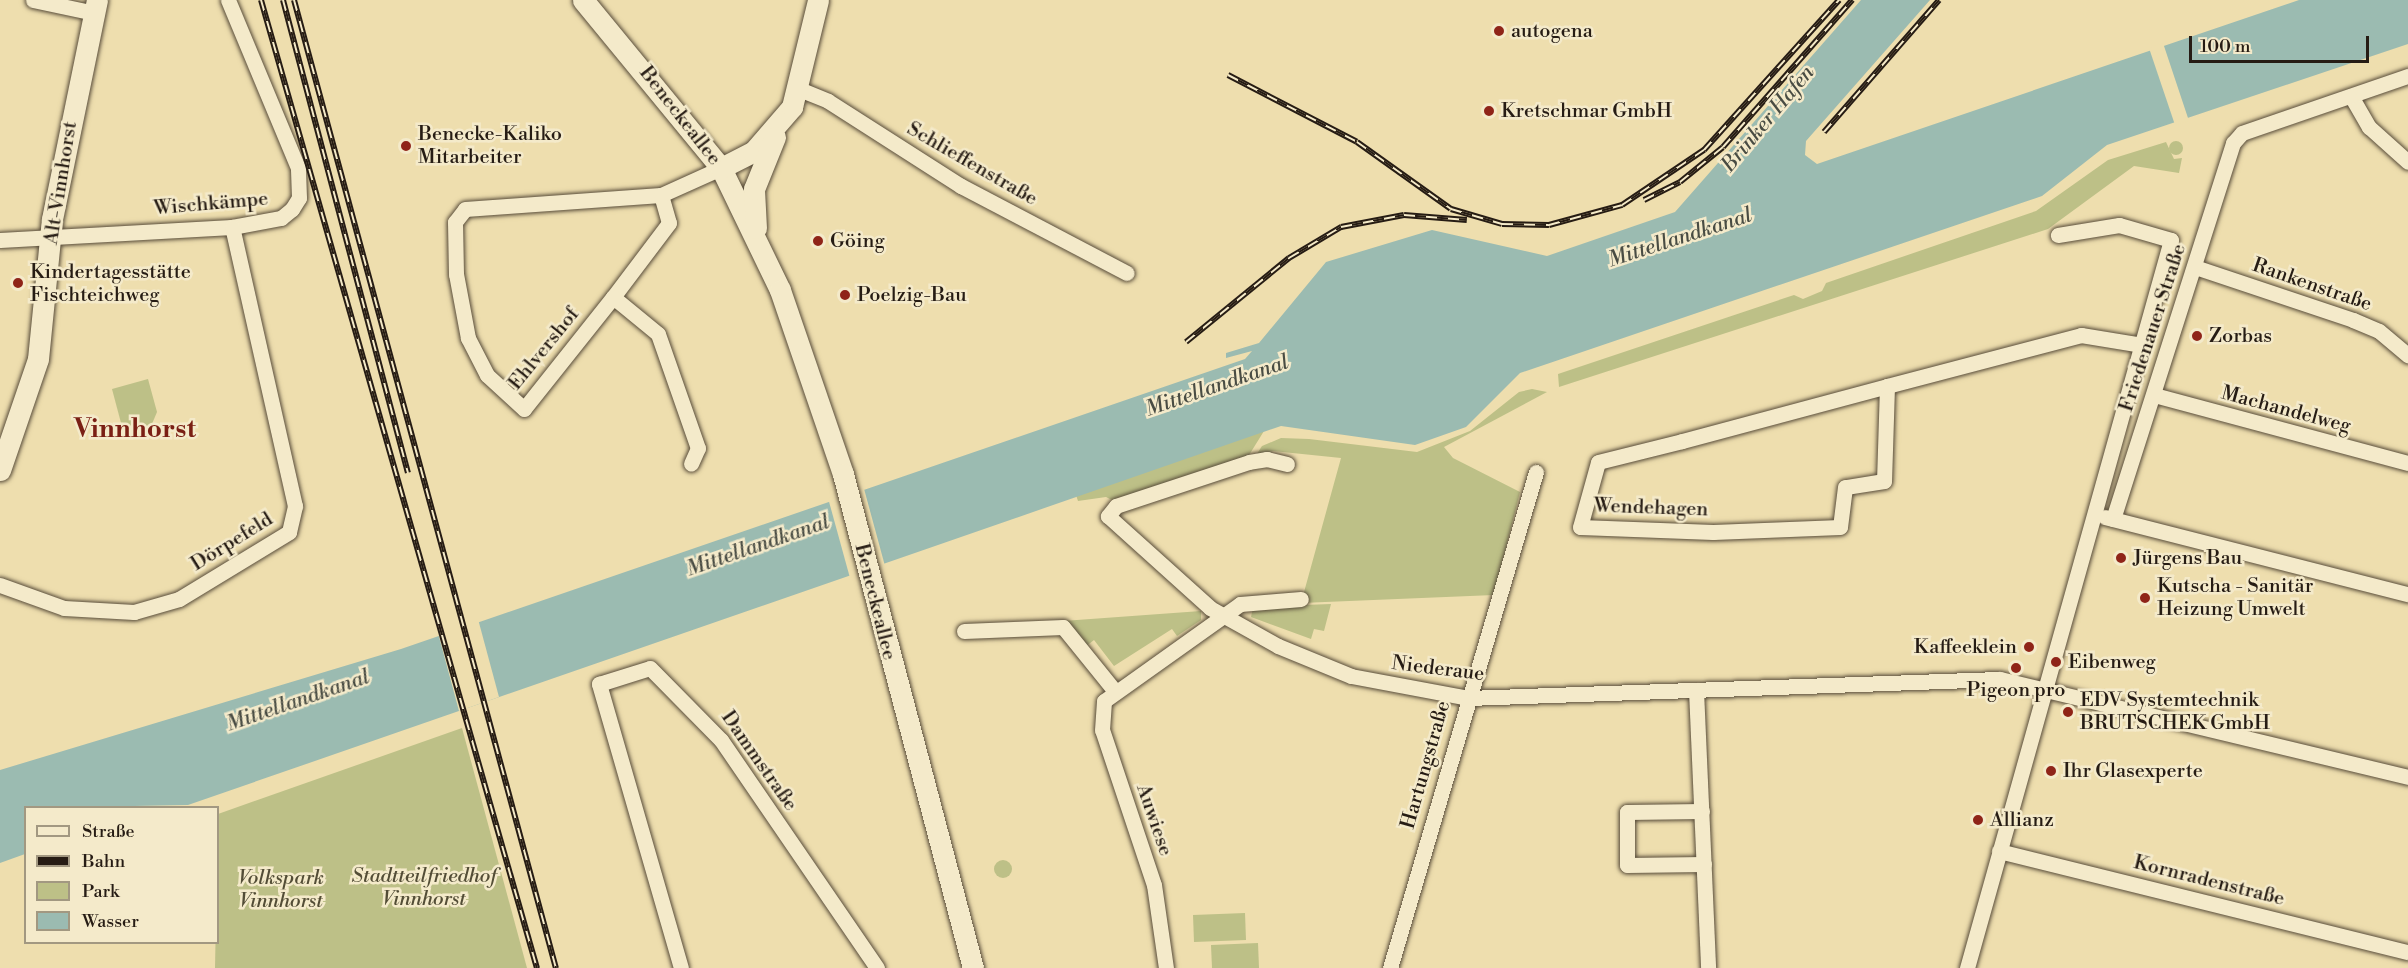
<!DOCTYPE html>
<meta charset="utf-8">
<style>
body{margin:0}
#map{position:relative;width:2408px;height:968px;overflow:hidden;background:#eedeae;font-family:"Libre Bodoni",serif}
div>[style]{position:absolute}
.green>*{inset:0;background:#bdc087}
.round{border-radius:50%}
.water>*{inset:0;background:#9bbbb1}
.pier>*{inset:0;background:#eedeae}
.roads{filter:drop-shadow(0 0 2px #584c3a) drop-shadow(0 0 2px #584c3a)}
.street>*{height:15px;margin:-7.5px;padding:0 7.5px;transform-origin:7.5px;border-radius:7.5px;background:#f4eaca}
.secondary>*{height:21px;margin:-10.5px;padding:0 10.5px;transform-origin:10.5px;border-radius:10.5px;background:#f4eaca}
.rail>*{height:6px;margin-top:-3px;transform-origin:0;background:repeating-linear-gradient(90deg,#f4eaca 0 11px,#261c14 0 22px);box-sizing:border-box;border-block:2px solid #261c14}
.dots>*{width:16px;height:16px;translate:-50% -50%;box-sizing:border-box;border:3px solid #f4eaca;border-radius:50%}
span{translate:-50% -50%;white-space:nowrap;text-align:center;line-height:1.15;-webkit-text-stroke:5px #f4eaca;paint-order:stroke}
.poi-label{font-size:20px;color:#261c14}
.left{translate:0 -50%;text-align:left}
.right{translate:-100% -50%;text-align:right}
.street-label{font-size:20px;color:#261c14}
.park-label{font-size:20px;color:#534d36;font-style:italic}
.water-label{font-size:21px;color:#494c43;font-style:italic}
.district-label{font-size:26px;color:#7a1f14;font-weight:700}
.legend{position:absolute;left:24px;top:806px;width:195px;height:138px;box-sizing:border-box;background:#f4eaca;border:2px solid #a29881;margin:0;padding:8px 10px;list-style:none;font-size:18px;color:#261c14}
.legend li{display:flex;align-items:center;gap:12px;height:30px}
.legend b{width:30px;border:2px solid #a29881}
.scale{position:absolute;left:2189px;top:36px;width:180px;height:27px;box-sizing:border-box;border:3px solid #261c14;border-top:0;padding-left:8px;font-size:18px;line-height:21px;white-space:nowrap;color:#261c14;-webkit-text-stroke:4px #f4eaca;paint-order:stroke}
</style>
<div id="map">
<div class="green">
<div class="round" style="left:2169px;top:141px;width:14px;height:14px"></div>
<div style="clip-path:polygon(2166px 142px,2174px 159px,2182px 158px,2179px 173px,2134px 166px,2048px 229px,1559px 387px,1558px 374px,1794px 295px,1803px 299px,1822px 291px,1826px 283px,2036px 211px,2108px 160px)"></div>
<div style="clip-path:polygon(148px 379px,157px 412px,149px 431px,125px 438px,112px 389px)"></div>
<div style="clip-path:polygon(1532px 389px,1547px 392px,1444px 447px,1453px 458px,1520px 492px,1494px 595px,1301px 603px,1341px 458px,1273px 451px,1255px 457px,1262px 446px,1281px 438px,1309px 439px,1417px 452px,1470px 431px,1519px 392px)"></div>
<div style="clip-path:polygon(1264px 431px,1246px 460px,1116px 502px,1106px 497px,1078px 501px,1076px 495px)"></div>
<div style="clip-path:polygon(1331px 604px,1324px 631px,1314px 629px,1311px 639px,1251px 617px,1253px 607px)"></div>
<div style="clip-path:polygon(1201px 611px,1201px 620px,1177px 636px,1172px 629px,1114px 666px,1094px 640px,1085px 647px,1063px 621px)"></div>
<div style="clip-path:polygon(462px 728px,527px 968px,215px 968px,218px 814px)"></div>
<div class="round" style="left:994px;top:860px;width:18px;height:18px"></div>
<div style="clip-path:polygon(1245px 913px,1246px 940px,1194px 942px,1193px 915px)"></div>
<div style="clip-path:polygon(1258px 943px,1259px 968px,1212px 968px,1211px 945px)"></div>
</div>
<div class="water">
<div style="clip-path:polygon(1861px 0,1930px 0,1806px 141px,1805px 155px,1817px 164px,2299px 0,2408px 0,2408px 44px,2107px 145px,2042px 196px,1520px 373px,1466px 427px,1415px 445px,1281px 426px,188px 805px,26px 808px,25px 854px,0 863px,0 770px,401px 649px,1245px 359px,1252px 351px,1226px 358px,1226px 353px,1259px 343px,1326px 262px,1432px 230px,1547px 256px,1675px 212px)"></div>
</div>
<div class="pier">
<div style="clip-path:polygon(2163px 43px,2189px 121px,2175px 125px,2149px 48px)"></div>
<div style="clip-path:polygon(863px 485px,885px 566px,850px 578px,828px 498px)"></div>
<div style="clip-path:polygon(478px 619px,499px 697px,459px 711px,438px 633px)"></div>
</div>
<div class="roads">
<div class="street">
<div style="left:33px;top:0;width:62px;rotate:12deg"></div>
<div style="left:799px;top:89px;width:31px;rotate:22deg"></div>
<div style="left:828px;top:101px;width:158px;rotate:32.6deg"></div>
<div style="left:961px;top:186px;width:187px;rotate:27.7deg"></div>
<div style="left:2351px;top:96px;width:36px;rotate:60deg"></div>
<div style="left:2369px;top:127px;width:52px;rotate:41.9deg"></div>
<div style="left:661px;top:195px;width:29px;rotate:74deg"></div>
<div style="left:669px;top:223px;width:93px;rotate:127.1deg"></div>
<div style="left:613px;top:297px;width:58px;rotate:39.4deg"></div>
<div style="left:658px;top:334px;width:121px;rotate:70.7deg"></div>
<div style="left:698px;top:448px;width:17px;rotate:114deg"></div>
<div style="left:0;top:240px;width:232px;rotate:-3.2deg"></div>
<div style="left:232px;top:227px;width:50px;rotate:-10.4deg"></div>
<div style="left:281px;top:218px;width:14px;rotate:-39deg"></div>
<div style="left:292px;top:209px;width:13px;rotate:-58deg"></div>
<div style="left:299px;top:198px;width:30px;rotate:-92deg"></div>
<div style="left:298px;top:168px;width:182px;rotate:-112.6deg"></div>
<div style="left:2195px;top:267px;width:167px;rotate:18.5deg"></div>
<div style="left:2353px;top:320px;width:28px;rotate:23deg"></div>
<div style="left:2379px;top:331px;width:38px;rotate:40deg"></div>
<div style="left:613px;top:297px;width:143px;rotate:128.5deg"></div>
<div style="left:524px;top:409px;width:50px;rotate:-137.4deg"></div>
<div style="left:487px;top:375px;width:42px;rotate:-117.2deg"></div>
<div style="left:468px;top:338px;width:65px;rotate:-100.6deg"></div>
<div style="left:456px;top:274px;width:52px;rotate:-91.1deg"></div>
<div style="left:455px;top:222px;width:16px;rotate:-52deg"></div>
<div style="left:465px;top:209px;width:196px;rotate:-4.1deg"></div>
<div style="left:661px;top:195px;width:66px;rotate:-24.2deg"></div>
<div style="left:1887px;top:386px;width:95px;rotate:91.8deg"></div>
<div style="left:1884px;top:481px;width:39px;rotate:171deg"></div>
<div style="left:1845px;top:487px;width:40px;rotate:97.1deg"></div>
<div style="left:1840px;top:527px;width:127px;rotate:177.7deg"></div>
<div style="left:1713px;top:532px;width:133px;rotate:-177.8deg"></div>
<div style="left:1580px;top:527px;width:67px;rotate:-74.5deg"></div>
<div style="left:1598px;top:462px;width:87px;rotate:-14deg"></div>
<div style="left:1682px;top:441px;width:212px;rotate:-15deg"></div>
<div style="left:1887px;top:386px;width:201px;rotate:-14.7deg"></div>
<div style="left:2081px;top:335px;width:62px;rotate:9.3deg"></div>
<div style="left:2154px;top:395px;width:263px;rotate:15deg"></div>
<div style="left:1287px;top:464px;width:21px;rotate:-166deg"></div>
<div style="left:1267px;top:459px;width:18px;rotate:171deg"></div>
<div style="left:1249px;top:462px;width:140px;rotate:161.7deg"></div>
<div style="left:1116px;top:506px;width:13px;rotate:129deg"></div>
<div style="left:1108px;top:516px;width:137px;rotate:42deg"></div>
<div style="left:1210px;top:608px;width:78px;rotate:29.2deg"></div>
<div style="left:1278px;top:646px;width:79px;rotate:22.3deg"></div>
<div style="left:1351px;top:676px;width:119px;rotate:10.6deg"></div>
<div style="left:1468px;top:698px;width:532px;rotate:-2.05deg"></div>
<div style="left:2000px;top:679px;width:420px;rotate:13.5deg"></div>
<div style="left:2105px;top:517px;width:313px;rotate:14.3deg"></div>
<div style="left:2113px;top:519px;width:395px;rotate:-72.3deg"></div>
<div style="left:2233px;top:143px;width:13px;rotate:-48deg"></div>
<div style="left:2242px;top:133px;width:176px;rotate:-19deg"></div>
<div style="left:0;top:585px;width:68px;rotate:19.8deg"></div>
<div style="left:64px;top:608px;width:70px;rotate:3.3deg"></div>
<div style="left:134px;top:612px;width:47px;rotate:-16.1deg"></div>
<div style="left:179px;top:599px;width:129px;rotate:-31.3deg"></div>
<div style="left:289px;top:532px;width:27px;rotate:-77deg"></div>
<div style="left:295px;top:506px;width:286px;rotate:-102.7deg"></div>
<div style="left:964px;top:631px;width:99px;rotate:-2.3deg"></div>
<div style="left:1063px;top:627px;width:81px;rotate:51deg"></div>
<div style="left:1696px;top:690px;width:278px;rotate:87.5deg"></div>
<div style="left:1702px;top:811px;width:75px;rotate:179.2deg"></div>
<div style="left:1627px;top:812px;width:53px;rotate:90deg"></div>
<div style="left:1627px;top:865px;width:77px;rotate:-0.7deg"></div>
<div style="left:1999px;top:851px;width:421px;rotate:13.9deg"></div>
<div style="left:681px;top:968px;width:296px;rotate:-106.1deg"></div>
<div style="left:599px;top:684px;width:53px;rotate:-17.4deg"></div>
<div style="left:650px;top:668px;width:101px;rotate:45.4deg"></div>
<div style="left:721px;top:740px;width:276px;rotate:55.6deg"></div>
<div style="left:1166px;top:968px;width:84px;rotate:-98.2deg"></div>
<div style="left:1154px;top:885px;width:163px;rotate:-108.5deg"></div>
<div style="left:1102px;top:730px;width:29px;rotate:-86deg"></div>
<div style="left:1104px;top:701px;width:167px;rotate:-35.5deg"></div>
<div style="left:1240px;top:604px;width:61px;rotate:-4.7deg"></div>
<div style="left:1390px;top:968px;width:517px;rotate:-73.6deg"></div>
<div style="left:1967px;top:968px;width:756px;rotate:-74.35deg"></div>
<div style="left:2171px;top:240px;width:54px;rotate:-163.9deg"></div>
<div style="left:2119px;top:225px;width:62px;rotate:170.7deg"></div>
</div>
<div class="secondary">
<div style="left:583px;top:0;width:217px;rotate:50.6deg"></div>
<div style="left:721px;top:168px;width:136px;rotate:64.2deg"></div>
<div style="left:780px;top:290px;width:194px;rotate:71.1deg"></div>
<div style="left:843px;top:474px;width:511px;rotate:75.26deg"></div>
<div style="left:721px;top:168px;width:36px;rotate:-27deg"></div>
<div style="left:753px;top:152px;width:60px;rotate:-49.1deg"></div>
<div style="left:792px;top:107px;width:110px;rotate:-76.3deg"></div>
<div style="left:756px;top:228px;width:39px;rotate:-93deg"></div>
<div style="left:754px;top:189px;width:56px;rotate:-68deg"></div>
<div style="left:0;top:470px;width:117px;rotate:-71.1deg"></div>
<div style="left:38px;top:359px;width:141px;rotate:-84.3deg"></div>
<div style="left:52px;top:219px;width:224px;rotate:-78.4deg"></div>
</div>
</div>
<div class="rail">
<div style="left:261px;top:0;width:1007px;rotate:74.09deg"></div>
<div style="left:283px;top:0;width:489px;rotate:75.2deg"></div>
<div style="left:294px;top:0;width:1003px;rotate:74.86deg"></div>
<div style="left:1228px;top:75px;width:145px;rotate:27.4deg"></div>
<div style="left:1357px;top:142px;width:115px;rotate:35.5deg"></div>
<div style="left:1451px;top:209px;width:53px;rotate:16.4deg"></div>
<div style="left:1502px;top:224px;width:47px;rotate:1.2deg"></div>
<div style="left:1549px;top:225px;width:76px;rotate:-15.3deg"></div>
<div style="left:1622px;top:205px;width:99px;rotate:-33.9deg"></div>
<div style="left:1704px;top:150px;width:202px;rotate:-48deg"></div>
<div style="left:1824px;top:132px;width:175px;rotate:-48.9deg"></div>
<div style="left:1644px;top:200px;width:40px;rotate:-26.6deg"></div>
<div style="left:1680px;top:182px;width:55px;rotate:-39.1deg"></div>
<div style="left:1723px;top:147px;width:196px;rotate:-48.7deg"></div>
<div style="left:1186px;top:342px;width:133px;rotate:-39.2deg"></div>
<div style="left:1289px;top:258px;width:61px;rotate:-30.8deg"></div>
<div style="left:1341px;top:227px;width:64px;rotate:-10.8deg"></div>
<div style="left:1404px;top:215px;width:63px;rotate:4.5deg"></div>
</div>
<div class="dots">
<div style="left:1499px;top:31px;background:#8f2418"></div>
<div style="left:1489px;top:111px;background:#8f2418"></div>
<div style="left:406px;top:146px;background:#8f2418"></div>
<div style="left:818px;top:241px;background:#8f2418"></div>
<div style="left:18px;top:283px;background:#8f2418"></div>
<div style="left:845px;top:295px;background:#8f2418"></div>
<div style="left:2197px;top:336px;background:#8f2418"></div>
<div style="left:2121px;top:558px;background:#8f2418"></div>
<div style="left:2145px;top:598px;background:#8f2418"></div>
<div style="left:2029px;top:647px;background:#8f2418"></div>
<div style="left:2056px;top:662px;background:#8f2418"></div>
<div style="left:2016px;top:668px;background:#8f2418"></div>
<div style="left:2068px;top:712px;background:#8f2418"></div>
<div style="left:2051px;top:771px;background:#8f2418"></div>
<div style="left:1978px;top:820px;background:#8f2418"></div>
</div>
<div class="poi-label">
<span class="left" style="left:1511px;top:31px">autogena</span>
<span class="left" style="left:1501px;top:111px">Kretschmar GmbH</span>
<span class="left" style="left:418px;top:146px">Benecke-Kaliko<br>Mitarbeiter</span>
<span class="left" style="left:830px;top:241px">Göing</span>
<span class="left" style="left:30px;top:284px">Kindertagesstätte<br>Fischteichweg</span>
<span class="left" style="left:857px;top:295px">Poelzig-Bau</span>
<span class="left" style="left:2209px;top:336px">Zorbas</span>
<span class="left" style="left:2133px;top:558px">Jürgens Bau</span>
<span class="left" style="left:2157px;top:598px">Kutscha - Sanitär<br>Heizung Umwelt</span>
<span class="right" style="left:2017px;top:647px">Kaffeeklein</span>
<span class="left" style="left:2068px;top:662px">Eibenweg</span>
<span style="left:2016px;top:690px">Pigeon pro</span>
<span class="left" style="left:2080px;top:712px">EDV Systemtechnik<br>BRUTSCHEK GmbH</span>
<span class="left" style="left:2063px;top:771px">Ihr Glasexperte</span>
<span class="left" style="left:1990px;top:820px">Allianz</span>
</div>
<div class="street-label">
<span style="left:680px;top:116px;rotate:52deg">Beneckeallee</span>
<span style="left:972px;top:164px;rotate:30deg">Schlieffenstraße</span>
<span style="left:61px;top:183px;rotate:-81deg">Alt-Vinnhorst</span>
<span style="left:211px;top:204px;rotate:-5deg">Wischkämpe</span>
<span style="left:2312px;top:285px;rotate:19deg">Rankenstraße</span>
<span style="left:2153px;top:328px;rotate:-72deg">Friedenauer Straße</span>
<span style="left:544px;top:349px;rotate:-51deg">Ehlvershof</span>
<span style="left:2286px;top:410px;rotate:15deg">Machandelweg</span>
<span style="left:1651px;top:508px;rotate:2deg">Wendehagen</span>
<span style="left:232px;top:542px;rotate:-32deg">Dörpefeld</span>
<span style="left:875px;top:602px;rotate:76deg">Beneckeallee</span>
<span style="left:1438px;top:669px;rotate:7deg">Niederaue</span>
<span style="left:759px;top:761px;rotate:55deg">Dammstraße</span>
<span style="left:1426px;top:765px;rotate:-74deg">Hartungstraße</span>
<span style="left:1154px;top:820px;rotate:71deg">Auwiese</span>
<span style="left:2209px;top:881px;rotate:14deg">Kornradenstraße</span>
</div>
<div class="park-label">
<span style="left:424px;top:888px">Stadtteilfriedhof<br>Vinnhorst</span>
<span style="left:281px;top:890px">Volkspark<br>Vinnhorst</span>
</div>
<div class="water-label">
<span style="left:1768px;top:119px;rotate:-50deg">Brinker Hafen</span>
<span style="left:1680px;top:238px;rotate:-18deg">Mittellandkanal</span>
<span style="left:1217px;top:386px;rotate:-19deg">Mittellandkanal</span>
<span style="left:758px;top:546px;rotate:-19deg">Mittellandkanal</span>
<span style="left:298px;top:701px;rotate:-19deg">Mittellandkanal</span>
</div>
<div class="district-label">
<span style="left:135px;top:430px">Vinnhorst</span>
</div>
<ul class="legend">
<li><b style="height:8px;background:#f4eaca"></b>Straße</li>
<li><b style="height:8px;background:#261c14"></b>Bahn</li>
<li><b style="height:16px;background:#bdc087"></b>Park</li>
<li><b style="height:16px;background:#9bbbb1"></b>Wasser</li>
</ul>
<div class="scale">100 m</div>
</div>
